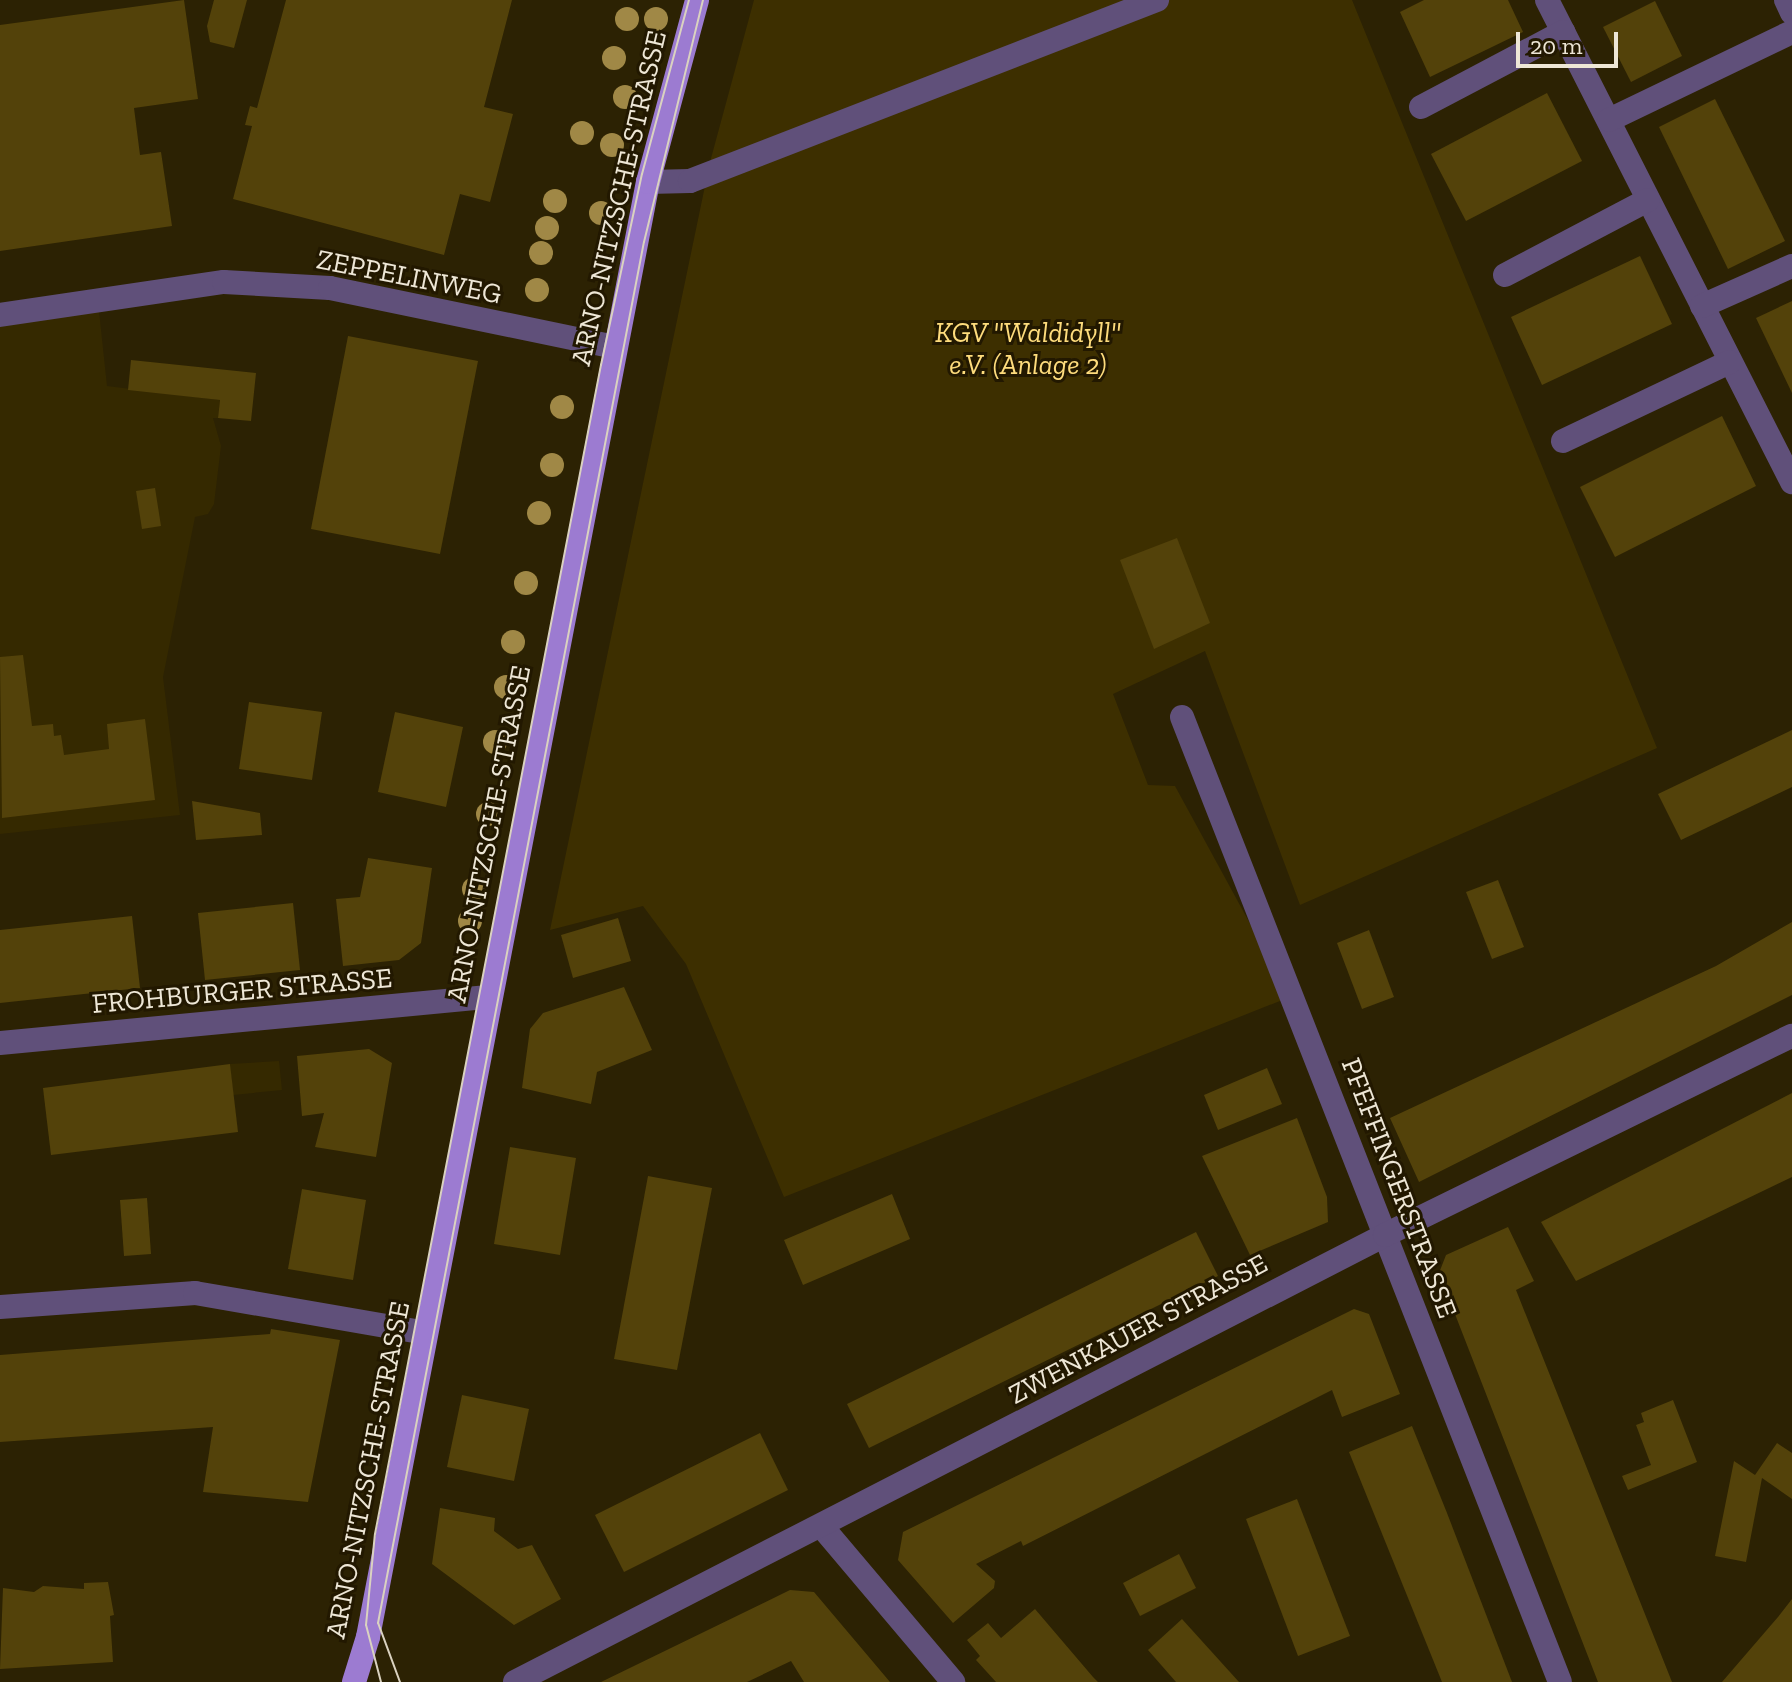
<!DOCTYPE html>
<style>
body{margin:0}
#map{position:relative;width:1792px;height:1682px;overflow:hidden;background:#2c2203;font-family:"Zilla Slab",serif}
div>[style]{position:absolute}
.built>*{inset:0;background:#352900}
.green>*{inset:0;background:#3d2f00}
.building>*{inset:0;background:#53420a}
.minor>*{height:24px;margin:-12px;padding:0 12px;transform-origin:12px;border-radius:12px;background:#60507a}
.major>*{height:24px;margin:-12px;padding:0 12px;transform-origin:12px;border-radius:12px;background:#9c7bd1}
.tram>*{height:2px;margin:-1px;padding:0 1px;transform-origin:1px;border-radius:1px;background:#dad2c0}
.trees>*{width:24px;height:24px;margin:-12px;border-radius:50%;background:#a08846}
span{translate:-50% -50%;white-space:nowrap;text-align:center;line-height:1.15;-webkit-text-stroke:6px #221800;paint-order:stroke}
.street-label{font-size:28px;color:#eee7d6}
.park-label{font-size:28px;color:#fedc7c;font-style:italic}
.scale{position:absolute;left:1516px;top:32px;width:102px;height:36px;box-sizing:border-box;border:4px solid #eee7d6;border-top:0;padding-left:10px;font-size:24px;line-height:28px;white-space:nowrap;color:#eee7d6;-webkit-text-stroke:6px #221800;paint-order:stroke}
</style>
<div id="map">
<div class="built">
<div style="clip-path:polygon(99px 311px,107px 386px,220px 400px,218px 418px,213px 418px,221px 446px,214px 504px,208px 514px,195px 517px,163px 677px,180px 815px,0 834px,0 326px)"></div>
<div style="clip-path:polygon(279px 1061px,282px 1090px,233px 1095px,230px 1064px)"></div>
</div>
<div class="green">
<div style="clip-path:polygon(754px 0,1352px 0,1657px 748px,1300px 905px,1205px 651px,1113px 694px,1148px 785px,1175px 786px,1290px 997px,784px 1197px,686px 964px,643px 906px,550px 930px,710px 162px)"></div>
</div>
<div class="building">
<div style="clip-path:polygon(184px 0,198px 99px,134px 108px,140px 155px,161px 152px,172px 226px,0 251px,0 25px)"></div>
<div style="clip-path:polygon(214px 0,247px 0,234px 48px,210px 42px,207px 26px)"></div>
<div style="clip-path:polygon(286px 0,512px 0,484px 107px,513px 114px,490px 202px,460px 194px,444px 255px,233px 199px,252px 126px,245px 125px,250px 106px,257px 108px)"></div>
<div style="clip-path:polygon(1424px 0,1508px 0,1523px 32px,1430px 77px,1400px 12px)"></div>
<div style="clip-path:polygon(1655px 1px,1682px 56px,1631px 82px,1603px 27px)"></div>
<div style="clip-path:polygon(1547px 93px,1582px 161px,1466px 221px,1431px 154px)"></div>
<div style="clip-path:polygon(1715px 99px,1785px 241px,1728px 269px,1659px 127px)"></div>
<div style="clip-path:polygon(1640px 256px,1672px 324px,1542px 385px,1511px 317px)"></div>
<div style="clip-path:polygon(1792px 301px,1792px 393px,1756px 318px)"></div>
<div style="clip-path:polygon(348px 336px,478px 361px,440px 554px,311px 529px)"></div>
<div style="clip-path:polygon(131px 360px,256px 373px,251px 421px,218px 418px,220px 400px,128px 390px)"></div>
<div style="clip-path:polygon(1722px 416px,1756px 486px,1615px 557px,1580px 487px)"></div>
<div style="clip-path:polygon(155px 488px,161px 526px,142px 529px,136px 491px)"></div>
<div style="clip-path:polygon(1177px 538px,1210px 623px,1154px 649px,1120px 560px)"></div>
<div style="clip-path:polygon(23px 655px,32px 726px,53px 724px,54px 736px,61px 735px,64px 755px,109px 749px,107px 724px,145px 719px,155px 800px,2px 818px,0 657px)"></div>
<div style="clip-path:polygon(249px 702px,322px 712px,312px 780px,239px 769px)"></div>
<div style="clip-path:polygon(395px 712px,463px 727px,446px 807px,378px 792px)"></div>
<div style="clip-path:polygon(1792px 730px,1792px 787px,1681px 840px,1658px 794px)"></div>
<div style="clip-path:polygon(192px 801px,260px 813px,262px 835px,196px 840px)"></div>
<div style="clip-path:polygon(368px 858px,432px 868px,421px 943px,399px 960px,343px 966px,336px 899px,360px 897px)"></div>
<div style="clip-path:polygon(1498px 880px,1524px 947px,1492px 959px,1466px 892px)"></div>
<div style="clip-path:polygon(293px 903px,300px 970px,205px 980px,198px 913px)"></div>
<div style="clip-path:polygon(132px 916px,140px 988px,0 1003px,0 930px)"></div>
<div style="clip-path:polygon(618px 918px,631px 961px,573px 978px,561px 935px)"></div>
<div style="clip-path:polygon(1792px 922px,1792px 995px,1419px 1182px,1390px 1118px,1716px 966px)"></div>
<div style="clip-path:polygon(1369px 930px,1394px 997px,1362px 1009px,1337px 943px)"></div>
<div style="clip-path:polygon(624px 987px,652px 1050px,597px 1072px,591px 1104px,522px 1088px,530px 1029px,543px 1013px)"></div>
<div style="clip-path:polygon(369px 1049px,392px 1063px,376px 1157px,315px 1147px,324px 1113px,302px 1116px,297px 1056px)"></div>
<div style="clip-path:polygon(230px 1064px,238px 1132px,51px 1155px,43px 1088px)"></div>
<div style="clip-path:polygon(1267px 1068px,1282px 1104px,1218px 1130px,1204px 1095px)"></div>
<div style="clip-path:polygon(1792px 1093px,1792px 1177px,1576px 1281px,1541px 1222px)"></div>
<div style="clip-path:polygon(1297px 1118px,1327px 1197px,1328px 1222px,1250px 1255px,1202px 1156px)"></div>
<div style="clip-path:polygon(510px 1147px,576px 1158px,560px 1255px,494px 1244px)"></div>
<div style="clip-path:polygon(648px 1176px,712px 1188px,677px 1370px,614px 1359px)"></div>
<div style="clip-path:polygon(302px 1189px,366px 1200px,353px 1280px,288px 1269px)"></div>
<div style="clip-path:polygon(892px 1194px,910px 1239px,803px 1285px,784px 1240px)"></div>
<div style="clip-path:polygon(147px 1198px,151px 1254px,124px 1256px,120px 1200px)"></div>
<div style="clip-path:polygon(1508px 1227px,1534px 1281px,1516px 1290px,1672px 1682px,1598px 1682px,1439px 1273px,1446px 1255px)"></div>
<div style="clip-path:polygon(1196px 1232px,1218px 1276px,869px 1448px,847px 1404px)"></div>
<div style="clip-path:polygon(1354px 1309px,1369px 1314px,1400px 1394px,1342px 1417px,1332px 1390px,1023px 1546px,1021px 1541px,976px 1564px,995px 1581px,994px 1588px,953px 1623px,898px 1560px,903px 1532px)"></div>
<div style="clip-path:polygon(271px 1329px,340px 1340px,308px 1502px,203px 1492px,213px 1427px,0 1442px,0 1355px,270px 1334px)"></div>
<div style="clip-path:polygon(462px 1395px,529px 1409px,514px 1481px,447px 1467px)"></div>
<div style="clip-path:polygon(1673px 1400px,1697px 1462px,1628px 1490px,1622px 1476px,1651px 1465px,1636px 1425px,1644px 1422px,1641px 1413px)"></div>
<div style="clip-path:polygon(1412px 1426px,1447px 1513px,1512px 1682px,1442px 1682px,1349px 1452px)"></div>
<div style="clip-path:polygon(760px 1433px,788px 1490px,624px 1572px,595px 1515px)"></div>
<div style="clip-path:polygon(1777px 1443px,1792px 1453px,1792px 1499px,1762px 1478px,1746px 1562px,1715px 1556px,1734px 1461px,1755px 1475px)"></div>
<div style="clip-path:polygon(1297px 1499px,1350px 1636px,1298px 1656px,1246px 1519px)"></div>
<div style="clip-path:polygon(440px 1508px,495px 1518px,494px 1531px,518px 1549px,532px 1545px,561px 1599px,514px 1625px,432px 1564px)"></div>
<div style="clip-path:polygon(1179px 1554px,1196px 1588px,1140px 1616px,1123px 1583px)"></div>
<div style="clip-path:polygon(108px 1582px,114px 1615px,110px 1616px,113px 1662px,0 1669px,3px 1588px,34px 1592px,43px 1586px,84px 1589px,84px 1583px)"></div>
<div style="clip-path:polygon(790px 1590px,814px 1592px,890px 1682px,804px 1682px,791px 1661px,747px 1682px,601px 1682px)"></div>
<div style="clip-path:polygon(1792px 1599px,1792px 1682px,1722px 1682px,1778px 1617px)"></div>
<div style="clip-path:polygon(1035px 1609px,1093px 1677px,1098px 1682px,996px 1682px,976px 1660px,980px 1656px,967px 1640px,988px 1623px,1001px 1638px)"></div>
<div style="clip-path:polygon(1182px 1619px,1239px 1682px,1176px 1682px,1148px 1650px)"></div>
</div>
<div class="minor">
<div style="left:1547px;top:0;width:541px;rotate:63.06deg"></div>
<div style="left:1786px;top:0;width:14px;rotate:65deg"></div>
<div style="left:1421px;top:107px;width:161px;rotate:-27.8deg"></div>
<div style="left:1609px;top:120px;width:203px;rotate:-25.7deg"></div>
<div style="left:648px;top:182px;width:42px;rotate:-1.4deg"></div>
<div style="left:690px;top:181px;width:501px;rotate:-21.19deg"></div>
<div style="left:1505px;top:275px;width:161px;rotate:-27.7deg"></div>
<div style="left:1702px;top:306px;width:98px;rotate:-24deg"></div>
<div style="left:0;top:315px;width:226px;rotate:-8.4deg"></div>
<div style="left:224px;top:282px;width:106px;rotate:3.2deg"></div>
<div style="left:330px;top:288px;width:291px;rotate:11.7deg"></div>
<div style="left:1563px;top:441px;width:184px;rotate:-25.4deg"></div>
<div style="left:1182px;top:717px;width:1036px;rotate:68.61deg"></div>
<div style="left:0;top:1043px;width:490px;rotate:-5.4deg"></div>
<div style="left:0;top:1307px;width:196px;rotate:-4.1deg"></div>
<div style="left:195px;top:1293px;width:234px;rotate:9.8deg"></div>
<div style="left:823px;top:1528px;width:202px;rotate:49.8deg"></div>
<div style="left:515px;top:1682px;width:978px;rotate:-27.19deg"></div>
<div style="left:1385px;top:1235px;width:453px;rotate:-26.1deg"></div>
</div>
<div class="major">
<div style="left:354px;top:1682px;width:47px;rotate:-72.7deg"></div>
<div style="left:368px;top:1637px;width:1482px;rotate:-79.11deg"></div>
<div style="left:648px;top:182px;width:188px;rotate:-74.9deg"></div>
</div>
<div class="tram">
<div style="left:381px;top:1682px;width:59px;rotate:-104.7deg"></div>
<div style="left:366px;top:1625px;width:91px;rotate:-84.4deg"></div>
<div style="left:375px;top:1534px;width:1191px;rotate:-79.06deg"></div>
<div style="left:601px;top:365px;width:195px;rotate:-77.9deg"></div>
<div style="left:642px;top:174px;width:180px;rotate:-74.9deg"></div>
<div style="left:400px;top:1682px;width:63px;rotate:-110.4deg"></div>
<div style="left:378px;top:1623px;width:1406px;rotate:-79.1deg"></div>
<div style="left:644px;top:242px;width:249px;rotate:-76.3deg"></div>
</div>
<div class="trees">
<div style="left:627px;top:19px"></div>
<div style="left:656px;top:19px"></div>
<div style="left:614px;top:58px"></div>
<div style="left:625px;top:97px"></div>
<div style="left:582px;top:133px"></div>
<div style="left:612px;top:145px"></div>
<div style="left:555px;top:201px"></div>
<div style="left:601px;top:213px"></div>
<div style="left:547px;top:228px"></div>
<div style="left:541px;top:253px"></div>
<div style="left:537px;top:290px"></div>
<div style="left:562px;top:407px"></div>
<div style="left:552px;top:465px"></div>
<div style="left:539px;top:513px"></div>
<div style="left:526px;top:583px"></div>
<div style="left:513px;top:642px"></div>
<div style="left:506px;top:687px"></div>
<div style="left:495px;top:742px"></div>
<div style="left:488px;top:814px"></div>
<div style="left:474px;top:889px"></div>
<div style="left:470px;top:921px"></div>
</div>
<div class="street-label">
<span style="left:619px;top:198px;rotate:-77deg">ARNO-NITZSCHE-STRASSE</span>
<span style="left:409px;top:277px;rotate:11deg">ZEPPELINWEG</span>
<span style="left:489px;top:834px;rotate:-79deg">ARNO-NITZSCHE-STRASSE</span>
<span style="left:242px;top:991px;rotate:-5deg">FROHBURGER STRASSE</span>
<span style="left:1399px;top:1188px;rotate:69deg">PFEFFINGERSTRASSE</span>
<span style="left:1138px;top:1329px;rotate:-28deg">ZWENKAUER STRASSE</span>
<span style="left:368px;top:1470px;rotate:-79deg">ARNO-NITZSCHE-STRASSE</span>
</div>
<div class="park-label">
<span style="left:1028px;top:349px">KGV "Waldidyll"<br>e.V. (Anlage 2)</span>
</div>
<div class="scale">20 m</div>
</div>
